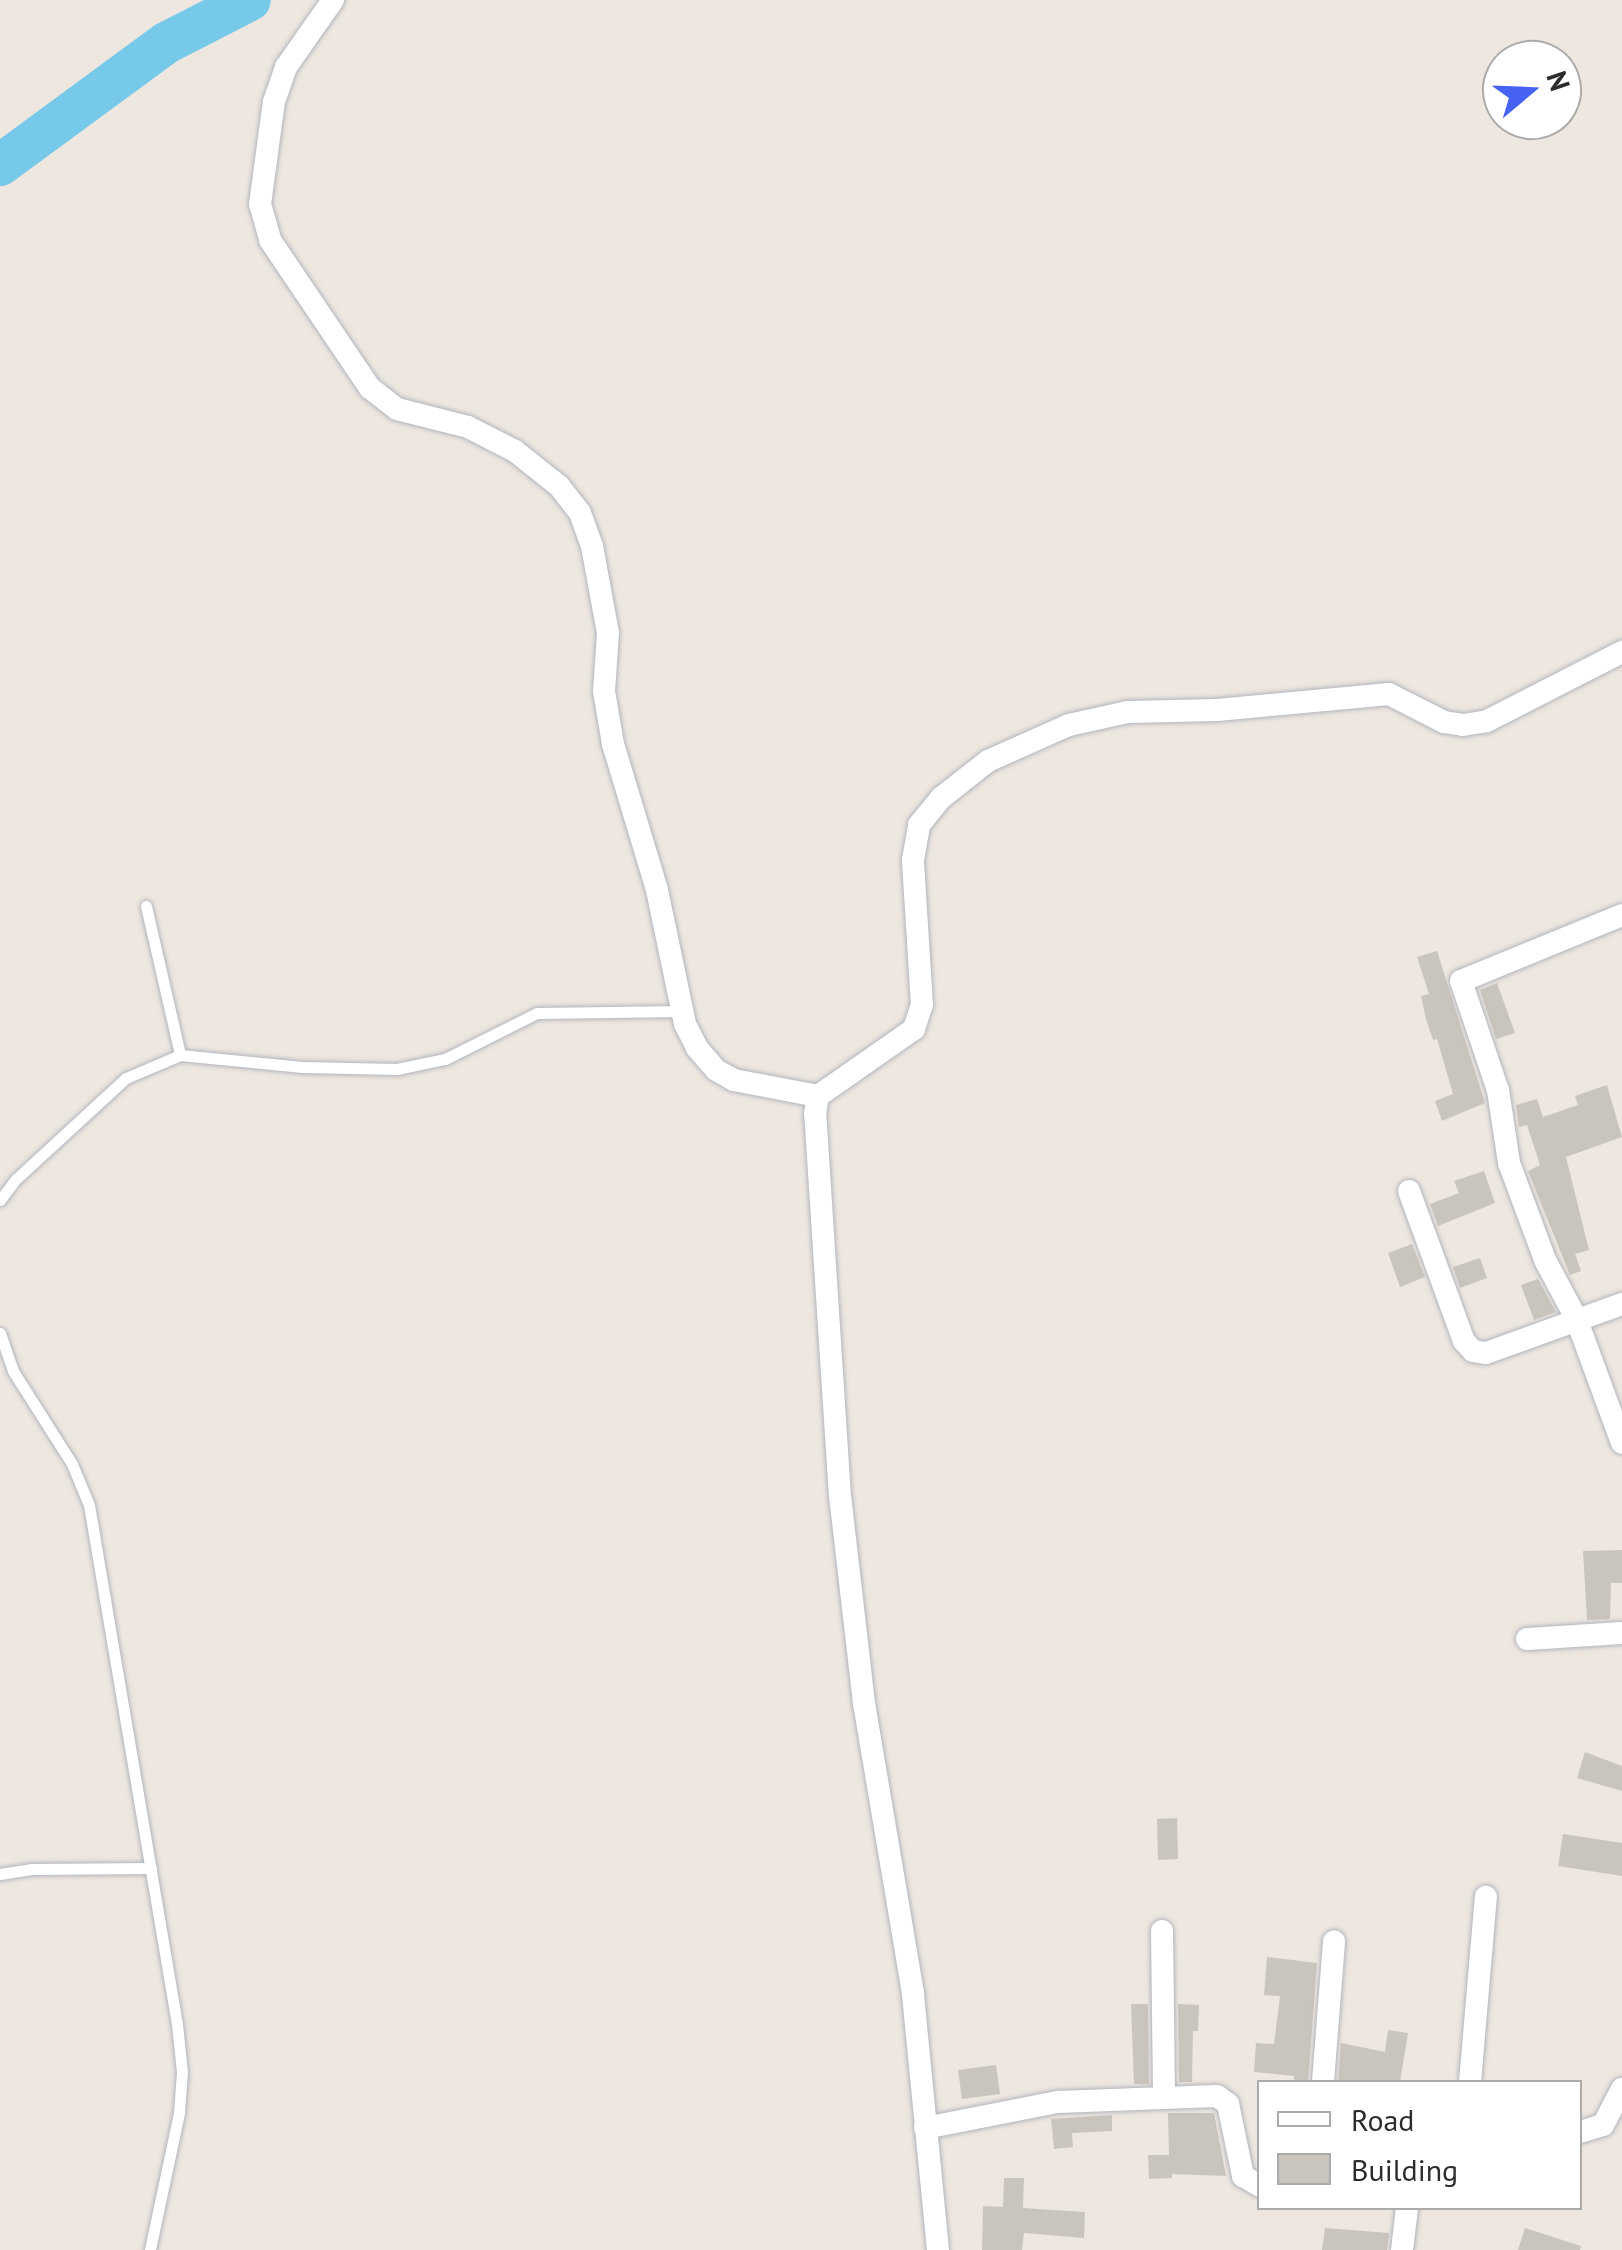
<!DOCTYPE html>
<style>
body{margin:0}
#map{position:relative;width:1622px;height:2250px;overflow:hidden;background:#ede7df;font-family:"PT Sans",sans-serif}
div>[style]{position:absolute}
.river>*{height:42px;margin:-21px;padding:0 21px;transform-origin:21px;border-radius:21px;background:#77c9ea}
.building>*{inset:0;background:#c9c5bd}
.roads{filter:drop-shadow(0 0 2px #b2b5bf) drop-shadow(0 0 2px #b2b5bf)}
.service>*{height:11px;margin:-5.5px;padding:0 5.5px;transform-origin:5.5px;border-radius:5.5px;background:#fff}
.minor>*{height:22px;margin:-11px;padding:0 11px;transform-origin:11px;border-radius:11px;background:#fff}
span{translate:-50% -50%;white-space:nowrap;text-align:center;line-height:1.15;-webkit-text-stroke:9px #fff;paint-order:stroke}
.legend{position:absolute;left:1257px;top:2080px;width:325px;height:130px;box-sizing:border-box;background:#fff;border:2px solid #ababab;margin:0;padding:12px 18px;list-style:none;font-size:30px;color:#2c2c2c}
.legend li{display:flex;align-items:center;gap:20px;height:50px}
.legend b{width:50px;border:2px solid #ababab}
.north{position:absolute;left:1482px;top:40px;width:100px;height:100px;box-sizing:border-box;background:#fff;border:2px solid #ababab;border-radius:50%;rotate:71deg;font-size:28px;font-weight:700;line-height:40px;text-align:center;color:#2c2c2c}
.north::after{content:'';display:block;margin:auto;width:35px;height:45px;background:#4662f2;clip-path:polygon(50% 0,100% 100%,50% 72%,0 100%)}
</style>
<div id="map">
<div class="river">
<div style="left:0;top:165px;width:206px;rotate:-36.3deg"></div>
<div style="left:166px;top:43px;width:94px;rotate:-27.1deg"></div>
</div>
<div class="building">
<div style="clip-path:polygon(1437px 951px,1485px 1103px,1442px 1121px,1435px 1101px,1453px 1094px,1437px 1039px,1433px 1040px,1426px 1019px,1421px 996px,1429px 994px,1417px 957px)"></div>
<div style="clip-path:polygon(1497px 983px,1515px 1033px,1496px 1039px,1480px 990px)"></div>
<div style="clip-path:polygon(1607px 1085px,1622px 1137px,1566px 1157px,1589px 1250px,1575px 1254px,1581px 1271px,1570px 1275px,1528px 1171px,1540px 1165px,1527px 1125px,1519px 1127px,1516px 1105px,1537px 1099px,1543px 1117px,1578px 1105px,1575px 1096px)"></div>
<div style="clip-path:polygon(1484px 1171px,1495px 1203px,1438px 1226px,1430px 1204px,1459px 1193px,1454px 1181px)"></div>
<div style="clip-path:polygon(1412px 1244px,1425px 1277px,1400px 1287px,1388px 1253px)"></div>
<div style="clip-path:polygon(1480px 1258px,1487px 1278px,1460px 1288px,1453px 1267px)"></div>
<div style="clip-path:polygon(1538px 1279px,1556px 1312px,1534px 1320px,1521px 1285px)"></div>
<div style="clip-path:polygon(1622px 1550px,1622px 1583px,1611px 1583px,1610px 1619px,1587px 1620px,1583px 1551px)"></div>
<div style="clip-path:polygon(1585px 1752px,1622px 1766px,1622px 1791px,1577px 1778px)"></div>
<div style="clip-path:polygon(1177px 1818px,1178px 1859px,1158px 1860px,1157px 1819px)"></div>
<div style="clip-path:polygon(1563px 1834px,1622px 1843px,1622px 1876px,1558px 1866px)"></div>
<div style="clip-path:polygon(1267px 1957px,1317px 1963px,1308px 2082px,1294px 2082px,1294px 2076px,1254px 2072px,1256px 2043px,1274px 2044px,1280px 1996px,1264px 1995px)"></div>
<div style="clip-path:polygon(1131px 2004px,1148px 2004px,1149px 2084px,1134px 2084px)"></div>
<div style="clip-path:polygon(1178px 2004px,1199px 2005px,1198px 2031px,1193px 2031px,1192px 2082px,1179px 2082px)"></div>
<div style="clip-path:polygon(1388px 2030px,1408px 2033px,1400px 2082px,1338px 2082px,1341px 2043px,1385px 2052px)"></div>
<div style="clip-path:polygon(996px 2065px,1000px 2094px,962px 2099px,958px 2070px)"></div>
<div style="clip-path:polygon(1168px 2113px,1214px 2113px,1226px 2176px,1172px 2174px,1172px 2178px,1149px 2179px,1148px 2155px,1169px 2155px)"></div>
<div style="clip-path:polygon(1112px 2115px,1112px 2131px,1072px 2133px,1073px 2147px,1054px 2149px,1051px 2119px)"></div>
<div style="clip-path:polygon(1004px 2178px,1024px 2178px,1023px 2208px,1085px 2212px,1084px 2238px,1024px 2233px,1022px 2250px,982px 2250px,983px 2206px,1003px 2207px)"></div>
<div style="clip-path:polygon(1325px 2228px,1389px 2233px,1387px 2250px,1322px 2250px)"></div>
<div style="clip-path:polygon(1525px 2228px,1581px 2246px,1580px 2250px,1518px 2250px)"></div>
</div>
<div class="roads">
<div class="service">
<div style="left:146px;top:906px;width:153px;rotate:77.1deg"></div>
<div style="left:0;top:1200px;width:26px;rotate:-53deg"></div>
<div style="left:16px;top:1179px;width:149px;rotate:-42.6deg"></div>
<div style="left:126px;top:1078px;width:59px;rotate:-23.1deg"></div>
<div style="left:180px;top:1055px;width:123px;rotate:5.6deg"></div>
<div style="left:302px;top:1067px;width:95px;rotate:1.2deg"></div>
<div style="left:397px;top:1069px;width:49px;rotate:-11.8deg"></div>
<div style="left:445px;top:1059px;width:103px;rotate:-26.6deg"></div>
<div style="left:537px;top:1013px;width:145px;rotate:-0.8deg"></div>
<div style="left:0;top:1333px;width:40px;rotate:71.1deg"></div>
<div style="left:13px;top:1371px;width:110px;rotate:57.6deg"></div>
<div style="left:72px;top:1464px;width:44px;rotate:67.5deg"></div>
<div style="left:89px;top:1505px;width:526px;rotate:80.38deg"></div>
<div style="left:177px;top:2024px;width:48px;rotate:84.1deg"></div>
<div style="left:182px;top:2072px;width:41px;rotate:94.2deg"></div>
<div style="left:179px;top:2113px;width:140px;rotate:102deg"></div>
<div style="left:0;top:1874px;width:32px;rotate:-9deg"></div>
<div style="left:32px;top:1869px;width:119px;rotate:-0.5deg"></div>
</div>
<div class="minor">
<div style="left:333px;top:0;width:82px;rotate:125deg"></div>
<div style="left:286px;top:67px;width:36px;rotate:109deg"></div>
<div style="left:274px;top:101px;width:104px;rotate:97.7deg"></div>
<div style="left:260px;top:204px;width:37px;rotate:74deg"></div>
<div style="left:270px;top:240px;width:179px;rotate:56deg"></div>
<div style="left:370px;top:388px;width:34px;rotate:38deg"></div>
<div style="left:397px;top:409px;width:73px;rotate:14.2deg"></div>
<div style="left:468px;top:427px;width:53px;rotate:27.1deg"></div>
<div style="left:515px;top:451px;width:56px;rotate:38.5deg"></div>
<div style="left:559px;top:486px;width:34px;rotate:52deg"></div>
<div style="left:580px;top:513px;width:35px;rotate:70deg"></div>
<div style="left:592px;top:546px;width:88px;rotate:79.6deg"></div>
<div style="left:608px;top:633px;width:58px;rotate:93.9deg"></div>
<div style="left:604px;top:691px;width:54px;rotate:80.4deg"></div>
<div style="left:613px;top:744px;width:152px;rotate:73.2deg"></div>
<div style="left:657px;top:890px;width:137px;rotate:78.2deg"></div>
<div style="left:685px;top:1024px;width:27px;rotate:63deg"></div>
<div style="left:697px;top:1048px;width:29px;rotate:49deg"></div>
<div style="left:716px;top:1070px;width:21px;rotate:29deg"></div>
<div style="left:734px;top:1080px;width:86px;rotate:10.8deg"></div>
<div style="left:1622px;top:915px;width:174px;rotate:157.7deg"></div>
<div style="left:1461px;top:981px;width:115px;rotate:71.3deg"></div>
<div style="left:1498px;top:1090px;width:74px;rotate:81.4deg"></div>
<div style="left:1509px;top:1163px;width:103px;rotate:69.6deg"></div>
<div style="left:1545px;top:1260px;width:66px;rotate:61.9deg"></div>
<div style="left:1576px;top:1318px;width:133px;rotate:69.8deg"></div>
<div style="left:1409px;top:1191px;width:160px;rotate:69.9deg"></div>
<div style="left:1464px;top:1341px;width:13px;rotate:48deg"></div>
<div style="left:1473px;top:1351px;width:13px;rotate:9deg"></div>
<div style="left:1486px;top:1353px;width:145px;rotate:-19.8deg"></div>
<div style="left:1527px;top:1639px;width:95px;rotate:-3.6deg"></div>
<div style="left:1162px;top:1931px;width:166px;rotate:89.3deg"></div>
<div style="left:1323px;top:2082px;width:141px;rotate:-85.5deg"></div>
<div style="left:1470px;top:2082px;width:186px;rotate:-85.1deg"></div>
<div style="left:925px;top:2128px;width:136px;rotate:-11.1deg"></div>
<div style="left:1058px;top:2102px;width:159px;rotate:-2.2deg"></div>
<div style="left:1217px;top:2096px;width:14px;rotate:36deg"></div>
<div style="left:1228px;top:2104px;width:74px;rotate:78.2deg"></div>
<div style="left:1243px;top:2176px;width:20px;rotate:30deg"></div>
<div style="left:1580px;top:2132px;width:24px;rotate:-17deg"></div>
<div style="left:1603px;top:2125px;width:41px;rotate:-62.2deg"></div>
<div style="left:938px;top:2250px;width:258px;rotate:-95.6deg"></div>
<div style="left:913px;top:1993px;width:294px;rotate:-99.6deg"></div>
<div style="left:864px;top:1703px;width:207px;rotate:-96.6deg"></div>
<div style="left:840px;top:1497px;width:384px;rotate:-93.7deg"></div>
<div style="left:815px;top:1114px;width:18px;rotate:-81deg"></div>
<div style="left:818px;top:1096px;width:117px;rotate:-34.9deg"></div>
<div style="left:914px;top:1029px;width:25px;rotate:-72deg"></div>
<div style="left:922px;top:1005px;width:145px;rotate:-93.6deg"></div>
<div style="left:913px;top:860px;width:36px;rotate:-80deg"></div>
<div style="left:919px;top:825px;width:35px;rotate:-51deg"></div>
<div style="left:941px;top:798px;width:60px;rotate:-38.2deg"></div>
<div style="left:988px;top:761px;width:89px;rotate:-24deg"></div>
<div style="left:1069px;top:725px;width:60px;rotate:-12.4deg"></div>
<div style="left:1128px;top:712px;width:89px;rotate:-1.3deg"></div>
<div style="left:1217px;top:710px;width:173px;rotate:-5.3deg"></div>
<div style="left:1389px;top:694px;width:62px;rotate:27deg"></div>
<div style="left:1444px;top:722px;width:19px;rotate:9deg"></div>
<div style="left:1463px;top:725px;width:24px;rotate:-9deg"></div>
<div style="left:1487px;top:721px;width:152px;rotate:-27.1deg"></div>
<div style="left:1402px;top:2250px;width:42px;rotate:-83.2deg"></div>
</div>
</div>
<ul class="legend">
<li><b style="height:12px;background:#fff"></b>Road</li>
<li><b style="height:28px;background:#c9c5bd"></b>Building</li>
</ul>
<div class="north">N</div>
</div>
